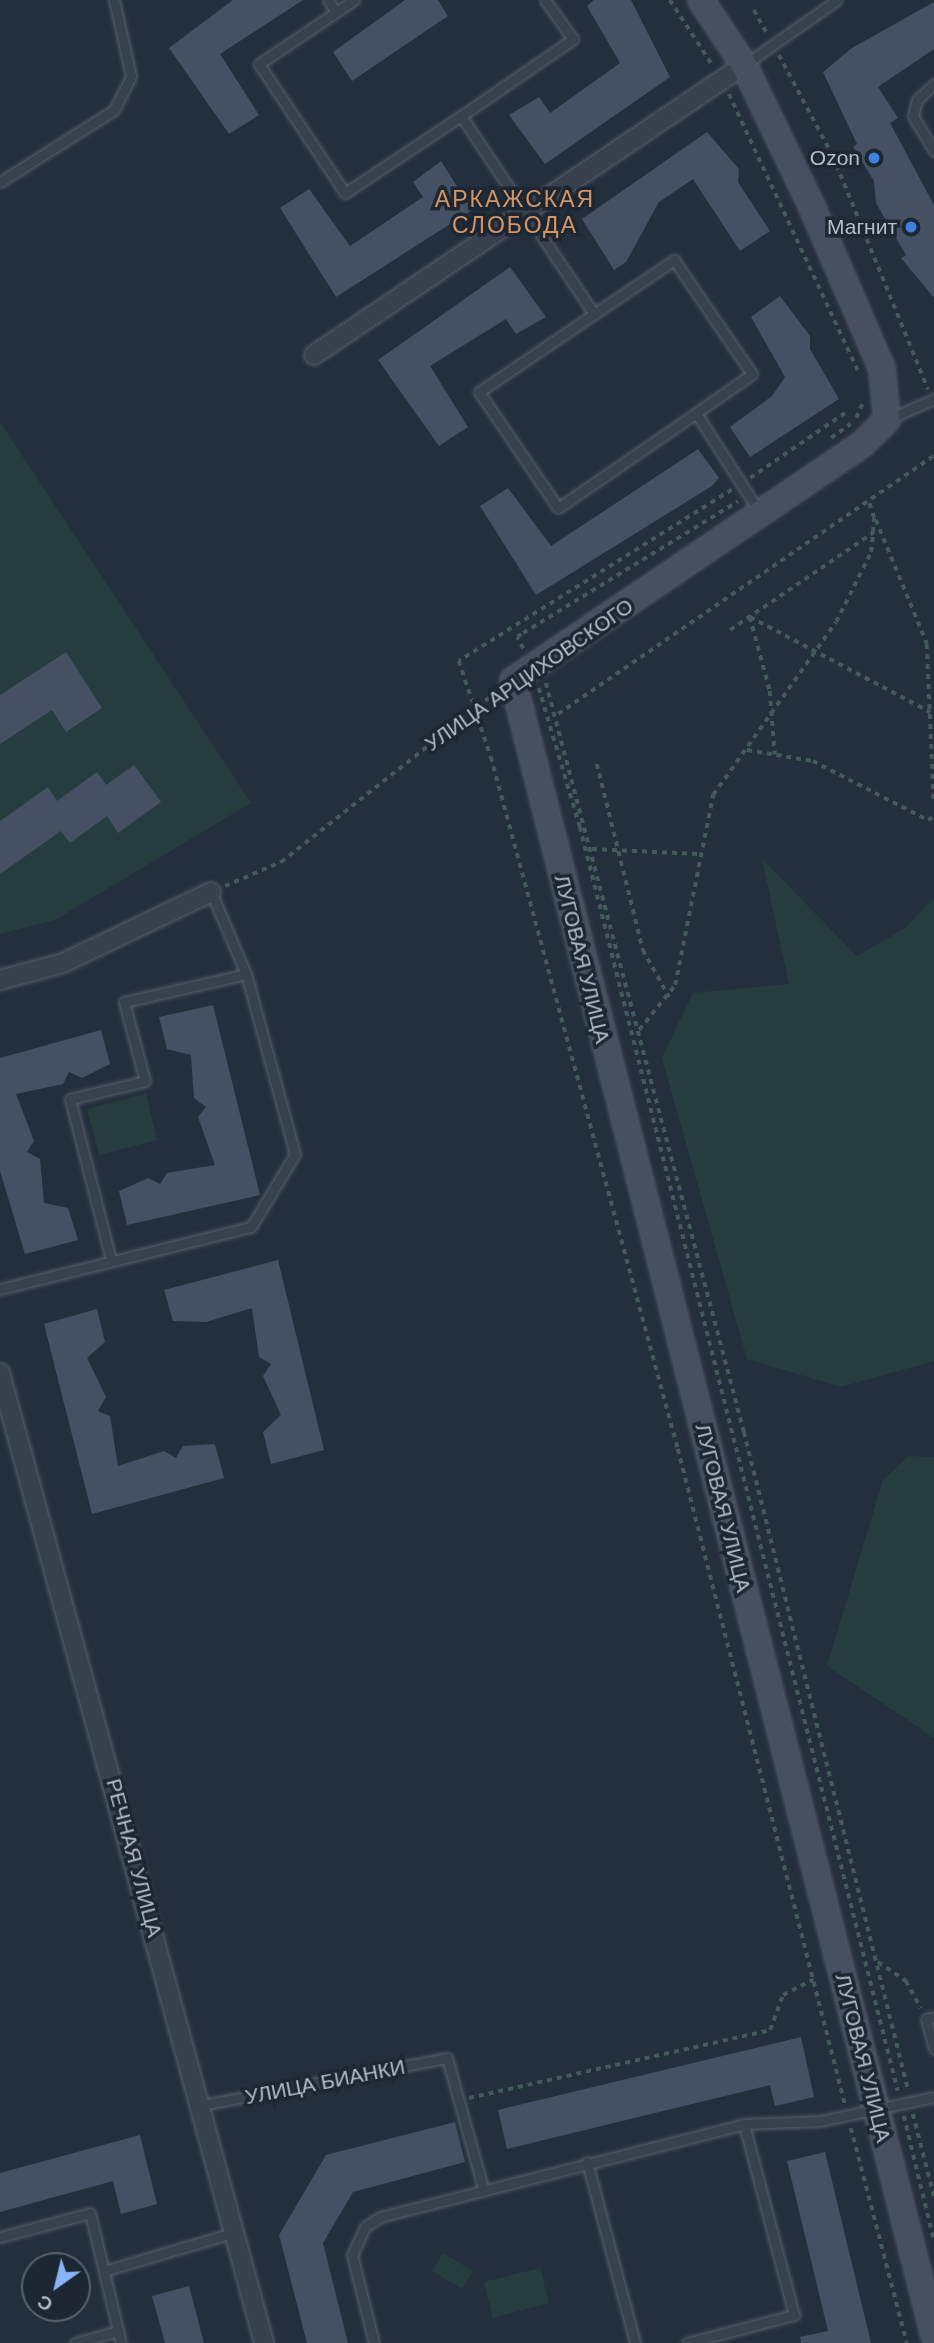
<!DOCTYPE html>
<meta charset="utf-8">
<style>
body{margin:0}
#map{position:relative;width:934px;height:2343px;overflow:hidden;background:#242f3e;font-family:Helvetica,sans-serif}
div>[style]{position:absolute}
.green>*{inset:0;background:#263c3f}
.building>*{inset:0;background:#455162}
.path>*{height:3.5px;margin-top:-1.75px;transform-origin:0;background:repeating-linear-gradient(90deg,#44595c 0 5px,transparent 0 10px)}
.roads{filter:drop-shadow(0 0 2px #565f6c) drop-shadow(0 0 2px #565f6c)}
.lane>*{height:9px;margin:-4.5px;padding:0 4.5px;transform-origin:4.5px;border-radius:4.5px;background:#38414e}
.street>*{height:18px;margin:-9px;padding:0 9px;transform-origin:9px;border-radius:9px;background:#38414e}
.secondary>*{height:24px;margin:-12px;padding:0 12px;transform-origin:12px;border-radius:12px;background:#465061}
.dots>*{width:19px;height:19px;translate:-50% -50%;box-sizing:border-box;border:4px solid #1d2633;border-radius:50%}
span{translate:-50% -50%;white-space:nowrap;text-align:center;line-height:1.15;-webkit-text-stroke:7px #1d2633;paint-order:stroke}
.poi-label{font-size:21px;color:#b4bcc9}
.right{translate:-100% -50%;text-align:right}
.street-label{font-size:21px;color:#b4bcc9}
.neighbourhood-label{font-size:23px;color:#d59563;letter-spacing:2px}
.north{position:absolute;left:21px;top:2252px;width:70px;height:70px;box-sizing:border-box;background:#1d2633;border:2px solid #59626f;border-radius:50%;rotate:214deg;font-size:19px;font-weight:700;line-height:28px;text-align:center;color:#b4bcc9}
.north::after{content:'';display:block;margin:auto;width:24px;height:32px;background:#8ab4f8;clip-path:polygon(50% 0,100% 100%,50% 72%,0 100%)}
</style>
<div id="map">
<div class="green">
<div style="clip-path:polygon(0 422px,251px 803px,55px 920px,0 934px)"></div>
<div style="clip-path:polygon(762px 859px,857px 956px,905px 928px,934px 898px,934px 1361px,841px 1387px,747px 1359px,662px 1058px,693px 993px,789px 984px)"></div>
<div style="clip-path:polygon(146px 1094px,157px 1140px,99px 1155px,87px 1109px)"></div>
<div style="clip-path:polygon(909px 1456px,934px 1457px,934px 1738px,827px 1666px,883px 1480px)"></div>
<div style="clip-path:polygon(443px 2253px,473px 2271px,462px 2289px,432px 2271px)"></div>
<div style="clip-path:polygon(540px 2268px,549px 2303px,493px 2318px,484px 2282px)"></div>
</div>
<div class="building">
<div style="clip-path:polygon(233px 0,303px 0,220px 54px,259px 115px,229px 134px,169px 48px)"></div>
<div style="clip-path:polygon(405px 0,438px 0,448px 16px,352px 81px,333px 52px)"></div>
<div style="clip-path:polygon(594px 0,631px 0,670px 77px,545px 164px,509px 115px,539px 97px,550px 113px,620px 63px,587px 6px)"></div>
<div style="clip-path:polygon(934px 2px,934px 49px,878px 87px,898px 118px,890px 123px,934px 205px,934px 298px,901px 258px,906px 255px,876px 203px,874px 181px,853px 147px,857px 144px,823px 72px,852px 48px)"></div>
<div style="clip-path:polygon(707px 132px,739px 169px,738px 182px,770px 231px,740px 251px,693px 179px,659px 202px,626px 262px,614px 270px,582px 219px)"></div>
<div style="clip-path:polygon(441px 161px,472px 210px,336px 297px,280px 208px,309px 189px,350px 246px,423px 197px,413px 182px)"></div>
<div style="clip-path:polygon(510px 267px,546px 317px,516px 334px,506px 319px,430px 366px,468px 427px,439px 446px,378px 360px)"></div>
<div style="clip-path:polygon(780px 296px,810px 336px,810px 349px,839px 399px,750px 457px,730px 427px,772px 396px,785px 377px,751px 317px)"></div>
<div style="clip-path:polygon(698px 449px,719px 478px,712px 486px,536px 595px,480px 506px,508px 488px,551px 546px)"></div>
<div style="clip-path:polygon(66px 652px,102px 708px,66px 732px,52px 710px,0 744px,0 695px)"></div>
<div style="clip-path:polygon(134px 765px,161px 802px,118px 833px,107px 816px,70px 843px,61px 831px,0 874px,0 821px,48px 787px,57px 801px,97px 772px,106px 785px)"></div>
<div style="clip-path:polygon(213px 1005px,260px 1195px,127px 1225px,119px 1191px,148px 1178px,160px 1184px,167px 1173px,215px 1165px,198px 1117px,206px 1107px,194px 1098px,191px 1055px,167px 1049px,159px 1017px)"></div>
<div style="clip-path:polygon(101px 1030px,110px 1064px,82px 1078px,69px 1072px,63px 1084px,16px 1094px,34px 1141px,27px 1152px,40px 1159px,44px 1203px,68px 1208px,78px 1240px,25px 1254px,0 1171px,0 1058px)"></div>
<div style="clip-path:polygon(278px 1260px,324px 1450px,271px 1464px,263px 1432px,281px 1415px,263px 1376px,271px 1364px,259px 1357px,252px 1308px,206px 1322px,173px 1321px,164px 1290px)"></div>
<div style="clip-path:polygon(97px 1309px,105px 1342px,87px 1358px,106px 1397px,98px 1411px,110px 1416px,118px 1466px,164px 1451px,176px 1458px,183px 1446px,215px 1444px,224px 1478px,92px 1514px,44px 1324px)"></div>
<div style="clip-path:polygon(801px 2037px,814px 2097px,775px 2106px,770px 2085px,507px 2149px,498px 2110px)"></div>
<div style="clip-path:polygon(455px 2122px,465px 2162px,353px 2192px,323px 2243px,348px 2343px,307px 2343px,279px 2235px,326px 2155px)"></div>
<div style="clip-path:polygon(140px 2135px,157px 2204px,121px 2214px,113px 2181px,0 2212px,0 2173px)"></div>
<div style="clip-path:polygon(825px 2152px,871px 2343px,801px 2343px,800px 2337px,828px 2331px,787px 2161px)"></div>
<div style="clip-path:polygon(189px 2286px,204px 2343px,165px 2343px,152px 2296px)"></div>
</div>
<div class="path">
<div style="left:670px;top:0;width:79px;rotate:56.9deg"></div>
<div style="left:754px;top:10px;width:26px;rotate:61deg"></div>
<div style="left:779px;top:55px;width:115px;rotate:61.9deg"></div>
<div style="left:833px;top:156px;width:252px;rotate:67.8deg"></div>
<div style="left:729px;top:94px;width:308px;rotate:65deg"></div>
<div style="left:856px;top:418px;width:20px;rotate:-66deg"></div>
<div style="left:831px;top:438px;width:24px;rotate:-36deg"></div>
<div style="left:750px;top:478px;width:115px;rotate:-34.4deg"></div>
<div style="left:732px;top:490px;width:322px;rotate:147.9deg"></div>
<div style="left:459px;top:661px;width:101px;rotate:71.6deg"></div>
<div style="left:491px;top:757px;width:717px;rotate:74.88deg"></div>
<div style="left:678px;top:1449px;width:676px;rotate:75.7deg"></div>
<div style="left:876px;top:520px;width:134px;rotate:67.6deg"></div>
<div style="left:927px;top:644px;width:159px;rotate:87.5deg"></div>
<div style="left:750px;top:617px;width:204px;rotate:27.8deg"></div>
<div style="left:750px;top:617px;width:77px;rotate:74.9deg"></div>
<div style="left:770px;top:691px;width:64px;rotate:85.5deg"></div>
<div style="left:730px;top:630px;width:174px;rotate:-34.2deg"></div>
<div style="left:523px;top:649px;width:13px;rotate:-117deg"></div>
<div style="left:517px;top:637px;width:7px;rotate:-34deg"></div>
<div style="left:523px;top:633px;width:252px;rotate:-31.5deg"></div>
<div style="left:546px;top:683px;width:775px;rotate:75.19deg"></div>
<div style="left:744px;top:1432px;width:677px;rotate:75.98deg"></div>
<div style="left:539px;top:688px;width:145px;rotate:73.6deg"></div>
<div style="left:580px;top:827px;width:1303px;rotate:75.88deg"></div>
<div style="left:558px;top:714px;width:456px;rotate:-34.5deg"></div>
<div style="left:747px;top:750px;width:67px;rotate:9.5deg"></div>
<div style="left:813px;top:761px;width:129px;rotate:27.2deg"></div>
<div style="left:928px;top:820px;width:7px;rotate:-27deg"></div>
<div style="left:597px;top:764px;width:192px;rotate:76.1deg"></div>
<div style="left:643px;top:950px;width:54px;rotate:61deg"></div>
<div style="left:592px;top:849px;width:106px;rotate:2.7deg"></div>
<div style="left:225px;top:886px;width:61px;rotate:-23.2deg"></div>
<div style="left:281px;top:862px;width:271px;rotate:-38.3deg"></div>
<div style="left:639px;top:1030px;width:58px;rotate:-51.3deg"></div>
<div style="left:675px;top:985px;width:194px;rotate:-78.7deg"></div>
<div style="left:713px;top:795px;width:212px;rotate:-54.6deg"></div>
<div style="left:836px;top:622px;width:78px;rotate:-63.4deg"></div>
<div style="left:871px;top:552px;width:34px;rotate:-85deg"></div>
<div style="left:874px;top:518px;width:18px;rotate:-109deg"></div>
<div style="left:878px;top:1962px;width:34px;rotate:34deg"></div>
<div style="left:906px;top:1981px;width:31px;rotate:61deg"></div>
<div style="left:469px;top:2098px;width:309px;rotate:-12.7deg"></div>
<div style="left:770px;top:2030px;width:37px;rotate:-70deg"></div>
<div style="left:783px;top:1995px;width:34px;rotate:-27deg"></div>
<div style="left:913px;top:2114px;width:85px;rotate:75.6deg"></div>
<div style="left:904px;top:2116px;width:128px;rotate:76.4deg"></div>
<div style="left:851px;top:2128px;width:222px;rotate:75.4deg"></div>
</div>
<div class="roads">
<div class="lane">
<div style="left:328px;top:0;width:14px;rotate:56deg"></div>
<div style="left:336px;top:12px;width:93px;rotate:146deg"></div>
<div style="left:259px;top:64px;width:155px;rotate:56.3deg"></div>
<div style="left:345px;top:193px;width:139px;rotate:-33.6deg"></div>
<div style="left:461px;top:116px;width:239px;rotate:56.1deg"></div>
<div style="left:594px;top:314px;width:97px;rotate:-34deg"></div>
<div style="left:674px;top:260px;width:138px;rotate:55.6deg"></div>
<div style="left:752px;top:374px;width:68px;rotate:145.1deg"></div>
<div style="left:696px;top:413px;width:119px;rotate:57.4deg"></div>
<div style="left:336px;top:12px;width:22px;rotate:-34deg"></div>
<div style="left:744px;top:65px;width:113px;rotate:-35deg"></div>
<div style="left:934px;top:84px;width:23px;rotate:137deg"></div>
<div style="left:917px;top:100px;width:16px;rotate:104deg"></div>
<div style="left:913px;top:116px;width:41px;rotate:59deg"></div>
<div style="left:461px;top:116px;width:136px;rotate:-34.5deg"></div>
<div style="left:573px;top:39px;width:48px;rotate:-125.7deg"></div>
<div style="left:0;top:182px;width:135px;rotate:-32.3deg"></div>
<div style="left:114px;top:110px;width:38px;rotate:-63deg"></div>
<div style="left:131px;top:76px;width:78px;rotate:-102.6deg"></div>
<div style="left:594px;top:314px;width:139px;rotate:145.9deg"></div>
<div style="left:479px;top:392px;width:140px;rotate:55.7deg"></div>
<div style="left:558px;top:508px;width:168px;rotate:-34.5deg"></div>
<div style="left:891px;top:418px;width:47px;rotate:-23.8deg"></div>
<div style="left:111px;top:1260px;width:166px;rotate:-104.3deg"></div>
<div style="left:70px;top:1099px;width:77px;rotate:-13.5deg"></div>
<div style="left:145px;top:1081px;width:82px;rotate:-104.9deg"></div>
<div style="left:124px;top:1002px;width:125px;rotate:-12.9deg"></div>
<div style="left:0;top:1289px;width:259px;rotate:-13.9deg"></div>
<div style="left:251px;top:1227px;width:85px;rotate:-58.9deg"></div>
<div style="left:295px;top:1154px;width:187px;rotate:-105.2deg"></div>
<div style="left:246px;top:974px;width:89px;rotate:-113.1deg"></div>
<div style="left:934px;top:2017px;width:8px;rotate:166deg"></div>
<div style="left:926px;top:2019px;width:31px;rotate:75deg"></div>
<div style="left:202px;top:2105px;width:249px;rotate:-10.9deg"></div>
<div style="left:447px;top:2058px;width:135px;rotate:74.5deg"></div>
<div style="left:587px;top:2162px;width:187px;rotate:75.1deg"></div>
<div style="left:0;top:2237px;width:93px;rotate:-14.9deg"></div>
<div style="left:90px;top:2213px;width:134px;rotate:76.6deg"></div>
<div style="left:104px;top:2271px;width:138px;rotate:-16.5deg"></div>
<div style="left:75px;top:2343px;width:45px;rotate:-15.6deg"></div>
<div style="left:374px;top:2343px;width:91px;rotate:-104deg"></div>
<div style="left:352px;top:2255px;width:31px;rotate:-65deg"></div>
<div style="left:365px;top:2227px;width:18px;rotate:-34deg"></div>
<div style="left:380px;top:2217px;width:376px;rotate:-14.3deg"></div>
<div style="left:744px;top:2124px;width:76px;rotate:-2.3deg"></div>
<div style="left:820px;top:2121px;width:116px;rotate:-11.9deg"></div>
<div style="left:687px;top:2343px;width:111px;rotate:-14.7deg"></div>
<div style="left:794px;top:2315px;width:197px;rotate:-104.7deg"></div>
</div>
<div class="street">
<div style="left:314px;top:355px;width:519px;rotate:-34deg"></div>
<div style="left:0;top:980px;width:65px;rotate:-15.1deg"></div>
<div style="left:63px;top:963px;width:164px;rotate:-25.6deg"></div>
<div style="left:0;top:1373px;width:1005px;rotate:74.77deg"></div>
</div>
<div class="secondary">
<div style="left:701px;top:0;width:78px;rotate:56.5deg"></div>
<div style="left:744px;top:65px;width:157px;rotate:64.4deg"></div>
<div style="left:812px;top:207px;width:176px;rotate:66.6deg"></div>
<div style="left:882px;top:369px;width:51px;rotate:84.4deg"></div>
<div style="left:887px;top:420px;width:36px;rotate:136deg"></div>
<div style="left:861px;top:445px;width:420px;rotate:145.9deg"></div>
<div style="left:513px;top:681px;width:1707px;rotate:75.72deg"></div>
</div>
</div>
<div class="dots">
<div style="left:874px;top:158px;background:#3f7fe0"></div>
<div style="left:911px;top:227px;background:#3f7fe0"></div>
</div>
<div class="poi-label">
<span class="right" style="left:860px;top:158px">Ozon</span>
<span class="right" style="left:897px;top:227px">Магнит</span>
</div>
<div class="street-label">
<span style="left:529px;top:675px;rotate:-35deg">УЛИЦА АРЦИХОВСКОГО</span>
<span style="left:582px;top:959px;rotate:76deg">ЛУГОВАЯ УЛИЦА</span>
<span style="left:723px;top:1508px;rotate:76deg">ЛУГОВАЯ УЛИЦА</span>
<span style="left:134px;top:1858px;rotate:75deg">РЕЧНАЯ УЛИЦА</span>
<span style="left:863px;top:2058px;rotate:76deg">ЛУГОВАЯ УЛИЦА</span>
<span style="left:325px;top:2082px;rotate:-11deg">УЛИЦА БИАНКИ</span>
</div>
<div class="neighbourhood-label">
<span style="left:515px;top:212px">АРКАЖСКАЯ<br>СЛОБОДА</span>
</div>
<div class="north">С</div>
</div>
